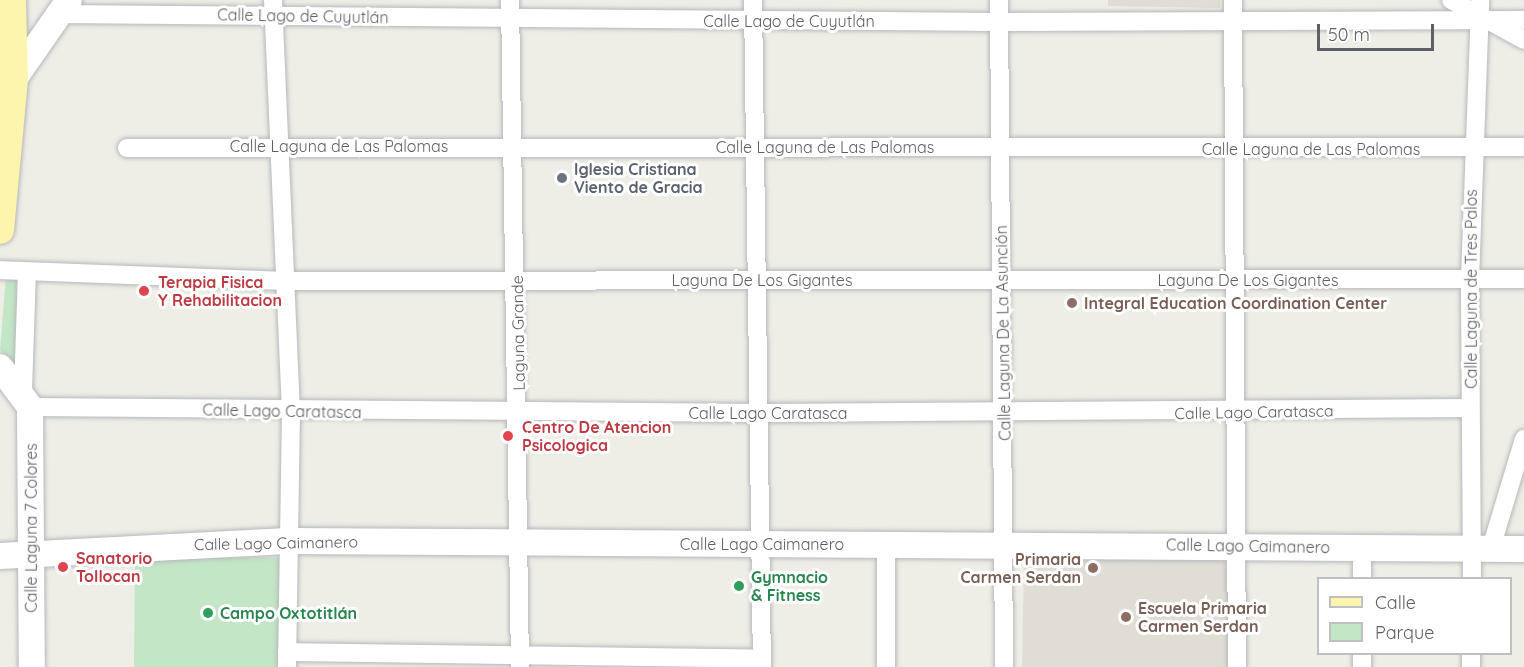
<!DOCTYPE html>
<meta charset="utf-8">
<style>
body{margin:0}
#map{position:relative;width:1524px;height:667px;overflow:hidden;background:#efeee6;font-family:Quicksand,sans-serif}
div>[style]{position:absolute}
.education>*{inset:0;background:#dfddd4}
.green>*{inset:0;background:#c3e6c6}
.roads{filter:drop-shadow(0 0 2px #b6b8bc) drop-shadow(0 0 2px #b6b8bc)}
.street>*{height:18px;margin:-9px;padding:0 9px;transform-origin:9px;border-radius:9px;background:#fff}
.secondary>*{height:26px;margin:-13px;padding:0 13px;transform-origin:13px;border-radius:13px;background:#fff}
.primary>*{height:28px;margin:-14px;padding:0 14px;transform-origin:14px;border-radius:14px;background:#fdf5ae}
.dots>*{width:16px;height:16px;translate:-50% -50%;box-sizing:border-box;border:3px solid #fff;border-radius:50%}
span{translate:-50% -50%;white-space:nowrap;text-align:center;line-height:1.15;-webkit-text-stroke:6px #fff;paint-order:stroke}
.street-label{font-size:16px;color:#5d6166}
.worship-label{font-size:16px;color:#5b616d;font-weight:700}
.left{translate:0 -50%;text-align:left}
.health-label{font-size:16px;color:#be3a42;font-weight:700}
.education-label{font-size:16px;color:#785e54;font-weight:700}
.right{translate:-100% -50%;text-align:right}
.leisure-label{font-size:16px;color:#27864d;font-weight:700}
.legend{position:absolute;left:1317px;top:577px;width:195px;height:78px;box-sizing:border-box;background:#fff;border:2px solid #bec0c2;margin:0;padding:8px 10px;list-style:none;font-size:18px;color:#5d6166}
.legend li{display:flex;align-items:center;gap:12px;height:30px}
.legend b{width:30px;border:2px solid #bec0c2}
.scale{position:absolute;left:1317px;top:24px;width:117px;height:27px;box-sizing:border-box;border:3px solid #5d6166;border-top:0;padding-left:8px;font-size:18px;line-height:21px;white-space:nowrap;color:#5d6166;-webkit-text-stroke:4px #fff;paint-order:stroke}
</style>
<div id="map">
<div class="education">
<div style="clip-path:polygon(1108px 0,1220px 0,1220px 8px,1108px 6px)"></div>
<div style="clip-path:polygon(1229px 556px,1228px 667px,1022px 667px,1024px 558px)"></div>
</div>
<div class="green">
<div style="clip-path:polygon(6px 276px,21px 280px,18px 368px,0 350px)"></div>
<div style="clip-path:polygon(135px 556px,282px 558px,281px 667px,134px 667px)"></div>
</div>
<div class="roads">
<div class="street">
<div style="left:273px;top:0;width:412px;rotate:87.5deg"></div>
<div style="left:291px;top:412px;width:255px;rotate:90.9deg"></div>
<div style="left:510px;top:0;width:667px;rotate:89.14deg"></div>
<div style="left:753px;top:0;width:667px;rotate:89.23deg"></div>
<div style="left:999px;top:0;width:667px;rotate:89.57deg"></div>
<div style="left:1233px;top:0;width:667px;rotate:89.66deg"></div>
<div style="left:1451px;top:0;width:83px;rotate:28.7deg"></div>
<div style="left:55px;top:14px;width:945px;rotate:0.49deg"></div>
<div style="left:1000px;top:22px;width:524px;rotate:-0.22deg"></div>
<div style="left:127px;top:148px;width:1397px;rotate:-0.04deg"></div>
<div style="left:0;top:270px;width:284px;rotate:2.2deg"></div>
<div style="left:284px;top:281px;width:1240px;rotate:-0.09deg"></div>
<div style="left:23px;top:391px;width:118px;rotate:-88.1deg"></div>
<div style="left:30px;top:407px;width:732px;rotate:0.47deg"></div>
<div style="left:762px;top:413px;width:708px;rotate:-0.4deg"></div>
<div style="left:1491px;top:548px;width:114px;rotate:-73.2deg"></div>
<div style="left:1362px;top:578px;width:31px;rotate:-90deg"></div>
<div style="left:1472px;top:578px;width:299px;rotate:-90.4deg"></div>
<div style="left:1470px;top:279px;width:279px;rotate:-87.9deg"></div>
<div style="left:287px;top:652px;width:475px;rotate:0.8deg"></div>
<div style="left:886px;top:667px;width:122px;rotate:-90deg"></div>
<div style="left:1362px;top:667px;width:13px;rotate:-90deg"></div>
<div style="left:1471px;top:667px;width:13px;rotate:-90deg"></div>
</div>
<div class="secondary">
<div style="left:14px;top:79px;width:96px;rotate:-55.2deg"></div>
<div style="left:0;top:367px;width:50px;rotate:53.1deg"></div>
<div style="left:30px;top:407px;width:260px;rotate:89.6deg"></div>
<div style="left:0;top:556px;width:288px;rotate:-3deg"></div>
<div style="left:288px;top:541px;width:1236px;rotate:0.37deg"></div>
</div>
<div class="primary">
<div style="left:0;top:230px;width:152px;rotate:-84.7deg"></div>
<div style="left:14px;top:79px;width:79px;rotate:-91.5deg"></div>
</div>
</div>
<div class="dots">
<div style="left:562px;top:178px;background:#6b7280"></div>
<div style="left:144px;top:291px;background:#e0444e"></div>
<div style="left:1072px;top:303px;background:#8d6e63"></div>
<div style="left:508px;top:436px;background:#e0444e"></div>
<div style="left:63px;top:567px;background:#e0444e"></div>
<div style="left:1093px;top:568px;background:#8d6e63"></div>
<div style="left:739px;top:586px;background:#2e9e5b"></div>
<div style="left:208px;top:613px;background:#2e9e5b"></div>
<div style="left:1126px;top:617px;background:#8d6e63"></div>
</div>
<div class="street-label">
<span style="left:303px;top:16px;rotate:1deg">Calle Lago de Cuyutlán</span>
<span style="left:789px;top:21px">Calle Lago de Cuyutlán</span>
<span style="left:339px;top:146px">Calle Laguna de Las Palomas</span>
<span style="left:825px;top:147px">Calle Laguna de Las Palomas</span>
<span style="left:1311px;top:149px">Calle Laguna de Las Palomas</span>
<span style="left:762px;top:280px">Laguna De Los Gigantes</span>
<span style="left:1248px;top:280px">Laguna De Los Gigantes</span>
<span style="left:1471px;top:289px;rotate:-90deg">Calle Laguna de Tres Palos</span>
<span style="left:518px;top:333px;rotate:-91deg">Laguna Grande</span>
<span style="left:1003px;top:333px;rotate:-91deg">Calle Laguna De La Asunción</span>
<span style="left:282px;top:411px;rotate:1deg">Calle Lago Caratasca</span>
<span style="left:1254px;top:412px;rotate:-1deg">Calle Lago Caratasca</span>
<span style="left:768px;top:413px">Calle Lago Caratasca</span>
<span style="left:31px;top:528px;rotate:-90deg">Calle Laguna 7 Colores</span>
<span style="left:276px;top:543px;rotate:-1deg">Calle Lago Caimanero</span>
<span style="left:762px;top:544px">Calle Lago Caimanero</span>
<span style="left:1248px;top:546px;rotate:1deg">Calle Lago Caimanero</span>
</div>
<div class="worship-label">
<span class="left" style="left:574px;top:178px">Iglesia Cristiana<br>Viento de Gracia</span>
</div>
<div class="health-label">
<span class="left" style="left:158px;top:291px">Terapia Fisica<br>Y Rehabilitacion</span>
<span class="left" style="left:522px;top:436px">Centro De Atencion<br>Psicologica</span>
<span class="left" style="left:76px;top:567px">Sanatorio<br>Tollocan</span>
</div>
<div class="education-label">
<span class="left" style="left:1084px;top:303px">Integral Education Coordination Center</span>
<span class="right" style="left:1081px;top:568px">Primaria<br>Carmen Serdan</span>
<span class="left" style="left:1138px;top:617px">Escuela Primaria<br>Carmen Serdan</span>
</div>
<div class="leisure-label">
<span class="left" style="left:751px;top:586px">Gymnacio<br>&amp; Fitness</span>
<span class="left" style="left:220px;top:613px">Campo Oxtotitlán</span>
</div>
<ul class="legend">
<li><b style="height:8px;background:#fdf5ae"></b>Calle</li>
<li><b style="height:16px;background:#c3e6c6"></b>Parque</li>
</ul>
<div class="scale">50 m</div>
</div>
